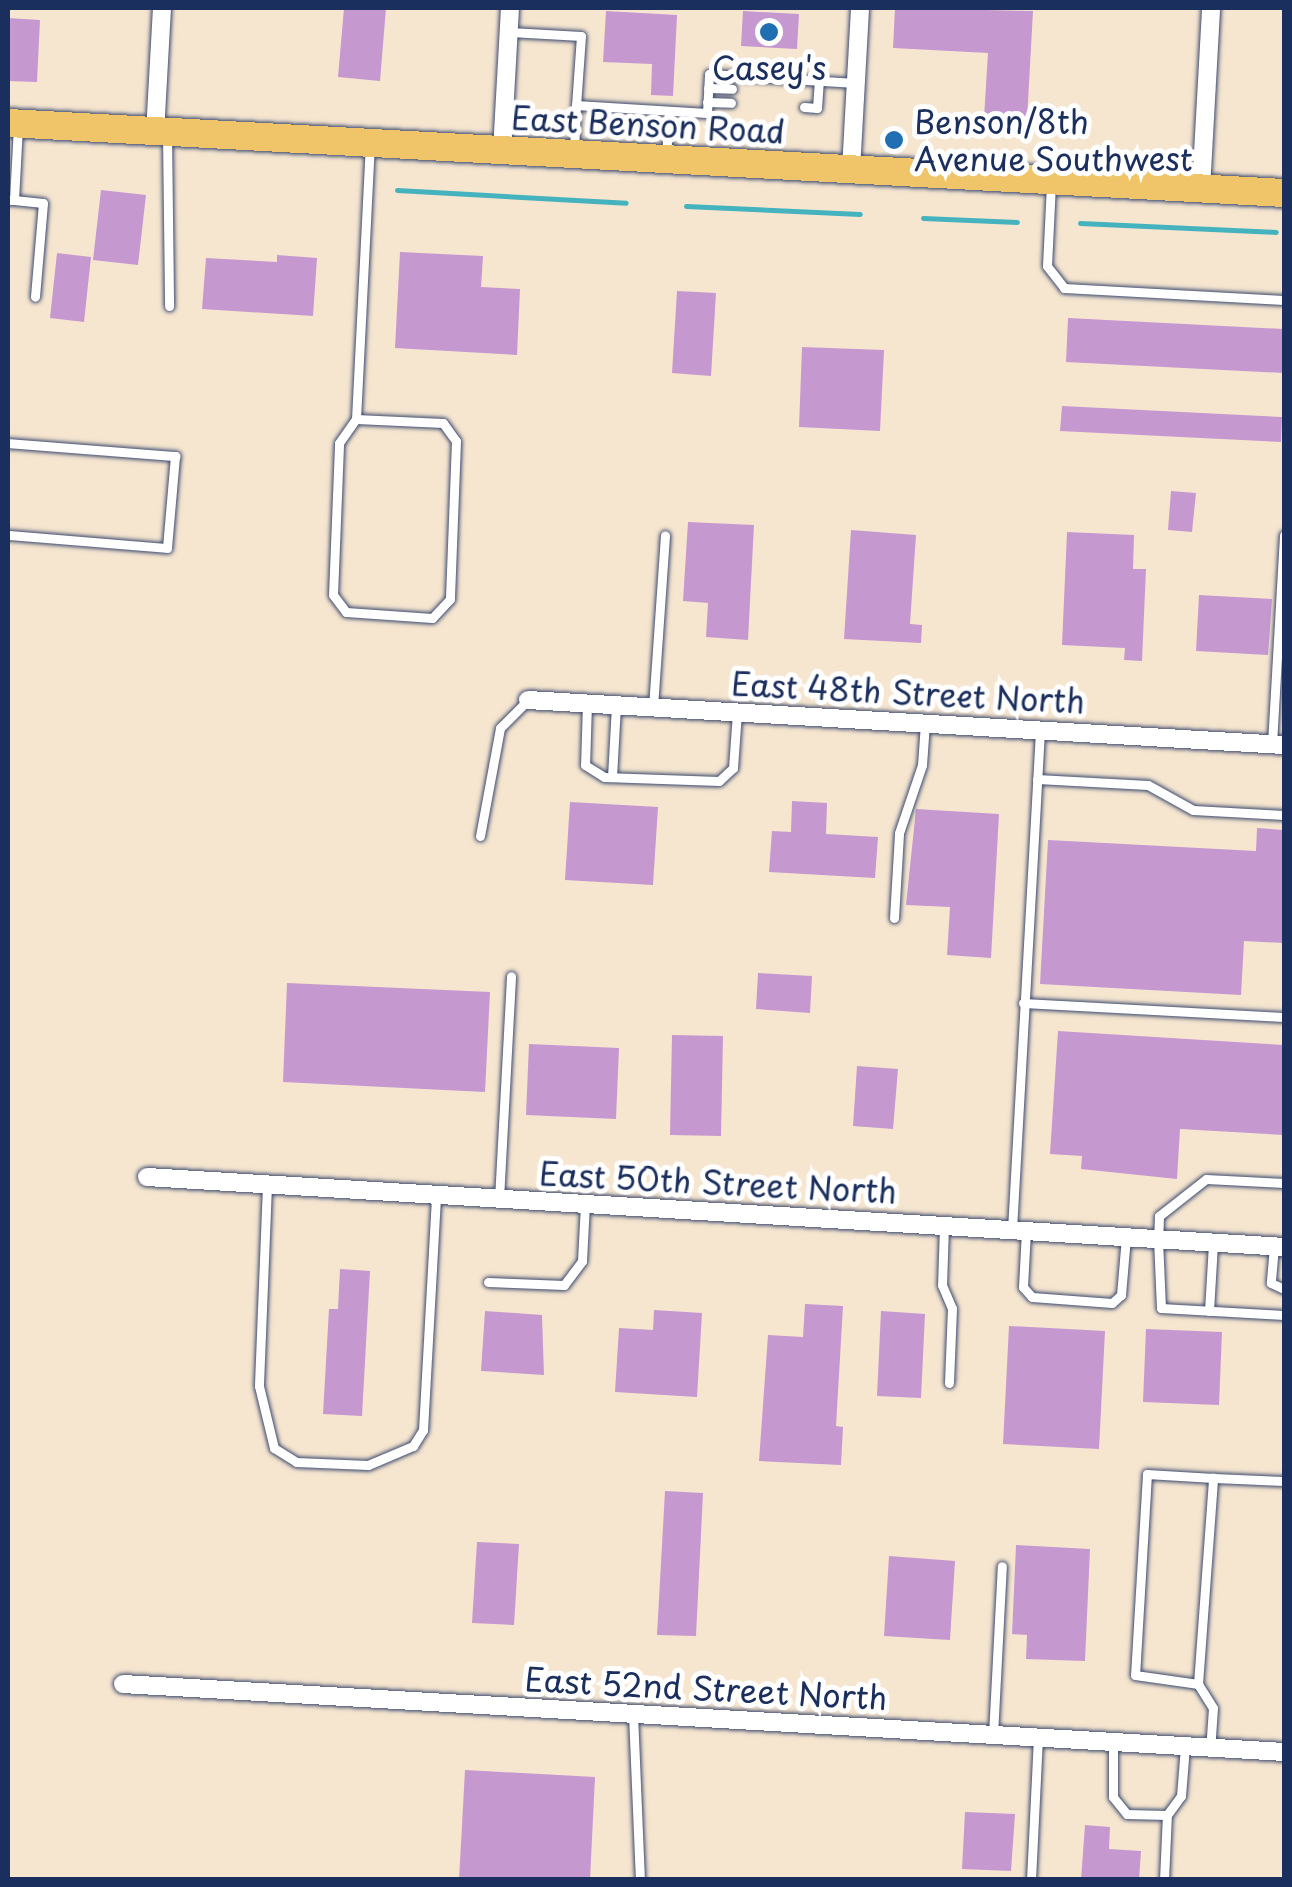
<!DOCTYPE html>
<style>
body{margin:0}
#map{position:relative;width:1292px;height:1887px;overflow:hidden;background:#f6e6d0;font-family:"Playpen Sans",sans-serif}
div>[style]{position:absolute}
.stream>*{height:5px;margin:-2.5px;padding:0 2.5px;transform-origin:2.5px;border-radius:2.5px;background:#44b3bd}
.building>*{inset:0;background:#c698d0}
.roads{filter:drop-shadow(0 0 2px #3c4a6f) drop-shadow(0 0 2px #3c4a6f)}
.service>*{height:9px;margin:-4.5px;padding:0 4.5px;transform-origin:4.5px;border-radius:4.5px;background:#fff}
.minor>*{height:18px;margin:-9px;padding:0 9px;transform-origin:9px;border-radius:9px;background:#fff}
.primary>*{height:28px;margin:-14px;padding:0 14px;transform-origin:14px;border-radius:14px;background:#f0c469}
.dots>*{width:28px;height:28px;translate:-50% -50%;box-sizing:border-box;border:5px solid #fff;border-radius:50%}
span{translate:-50% -50%;white-space:nowrap;text-align:center;line-height:1.15;-webkit-text-stroke:10px #fff;paint-order:stroke}
.poi-label{font-size:32px;color:#1b2f5e}
.left{translate:0 -50%;text-align:left}
.street-label{font-size:32px;color:#1b2f5e}
.frame{position:absolute;inset:0;border:10px solid #1b2f5e;pointer-events:none}
</style>
<div id="map">
<div class="stream">
<div style="left:397px;top:190px;width:229px;rotate:3.2deg"></div>
<div style="left:686px;top:206px;width:174px;rotate:2.6deg"></div>
<div style="left:923px;top:218px;width:94px;rotate:2.4deg"></div>
<div style="left:1080px;top:223px;width:196px;rotate:2.6deg"></div>
</div>
<div class="building">
<div style="clip-path:polygon(344px 8px,386px 8px,380px 81px,338px 77px)"></div>
<div style="clip-path:polygon(895px 8px,1033px 11px,1027px 120px,984px 118px,988px 53px,893px 48px)"></div>
<div style="clip-path:polygon(606px 11px,677px 15px,673px 96px,651px 95px,652px 64px,603px 62px)"></div>
<div style="clip-path:polygon(743px 11px,799px 14px,797px 49px,741px 46px)"></div>
<div style="clip-path:polygon(8px 18px,40px 20px,37px 82px,8px 81px)"></div>
<div style="clip-path:polygon(101px 190px,146px 195px,138px 265px,93px 260px)"></div>
<div style="clip-path:polygon(400px 252px,483px 256px,481px 287px,520px 289px,517px 355px,395px 348px)"></div>
<div style="clip-path:polygon(57px 253px,91px 257px,84px 322px,50px 318px)"></div>
<div style="clip-path:polygon(277px 255px,317px 258px,313px 316px,202px 309px,206px 258px,277px 262px)"></div>
<div style="clip-path:polygon(677px 291px,716px 293px,711px 376px,672px 373px)"></div>
<div style="clip-path:polygon(1068px 318px,1284px 329px,1284px 373px,1066px 362px)"></div>
<div style="clip-path:polygon(802px 347px,884px 350px,880px 431px,799px 427px)"></div>
<div style="clip-path:polygon(1062px 406px,1282px 417px,1281px 442px,1060px 431px)"></div>
<div style="clip-path:polygon(1171px 491px,1196px 493px,1192px 532px,1168px 530px)"></div>
<div style="clip-path:polygon(688px 522px,754px 525px,748px 640px,706px 637px,708px 603px,683px 601px)"></div>
<div style="clip-path:polygon(851px 530px,916px 535px,910px 624px,922px 625px,921px 643px,844px 639px)"></div>
<div style="clip-path:polygon(1067px 532px,1134px 535px,1133px 569px,1146px 569px,1142px 661px,1124px 660px,1125px 648px,1062px 645px)"></div>
<div style="clip-path:polygon(1199px 595px,1272px 599px,1268px 655px,1196px 651px)"></div>
<div style="clip-path:polygon(792px 801px,827px 803px,826px 834px,878px 837px,875px 878px,769px 872px,772px 831px,791px 832px)"></div>
<div style="clip-path:polygon(570px 802px,658px 807px,653px 885px,565px 880px)"></div>
<div style="clip-path:polygon(916px 809px,999px 814px,991px 958px,947px 955px,950px 907px,906px 905px)"></div>
<div style="clip-path:polygon(1257px 828px,1284px 830px,1284px 943px,1244px 941px,1241px 995px,1040px 984px,1048px 840px,1256px 851px)"></div>
<div style="clip-path:polygon(758px 973px,812px 976px,810px 1013px,756px 1009px)"></div>
<div style="clip-path:polygon(287px 983px,490px 992px,485px 1092px,283px 1082px)"></div>
<div style="clip-path:polygon(1058px 1031px,1284px 1045px,1284px 1135px,1180px 1129px,1177px 1179px,1081px 1169px,1082px 1156px,1050px 1154px)"></div>
<div style="clip-path:polygon(672px 1035px,723px 1036px,721px 1136px,670px 1135px)"></div>
<div style="clip-path:polygon(529px 1044px,619px 1048px,616px 1119px,526px 1115px)"></div>
<div style="clip-path:polygon(857px 1066px,898px 1069px,893px 1129px,853px 1126px)"></div>
<div style="clip-path:polygon(340px 1269px,370px 1271px,362px 1416px,323px 1414px,329px 1309px,338px 1309px)"></div>
<div style="clip-path:polygon(805px 1304px,843px 1306px,836px 1426px,843px 1427px,841px 1465px,759px 1461px,768px 1335px,803px 1337px)"></div>
<div style="clip-path:polygon(654px 1310px,702px 1313px,697px 1397px,615px 1392px,619px 1328px,653px 1330px)"></div>
<div style="clip-path:polygon(485px 1311px,542px 1315px,544px 1375px,481px 1371px)"></div>
<div style="clip-path:polygon(881px 1311px,925px 1314px,921px 1398px,877px 1396px)"></div>
<div style="clip-path:polygon(1009px 1326px,1105px 1331px,1099px 1449px,1003px 1444px)"></div>
<div style="clip-path:polygon(1146px 1329px,1222px 1332px,1219px 1405px,1143px 1402px)"></div>
<div style="clip-path:polygon(665px 1491px,703px 1493px,696px 1636px,657px 1635px)"></div>
<div style="clip-path:polygon(477px 1542px,519px 1544px,514px 1625px,472px 1623px)"></div>
<div style="clip-path:polygon(1016px 1545px,1090px 1549px,1085px 1661px,1026px 1659px,1027px 1635px,1012px 1634px)"></div>
<div style="clip-path:polygon(889px 1556px,955px 1561px,950px 1640px,884px 1636px)"></div>
<div style="clip-path:polygon(465px 1770px,595px 1777px,590px 1880px,459px 1880px)"></div>
<div style="clip-path:polygon(965px 1812px,1015px 1814px,1011px 1871px,962px 1869px)"></div>
<div style="clip-path:polygon(1085px 1825px,1110px 1827px,1109px 1849px,1141px 1851px,1139px 1880px,1081px 1880px)"></div>
</div>
<div class="roads">
<div class="service">
<div style="left:510px;top:32px;width:71px;rotate:3.2deg"></div>
<div style="left:581px;top:36px;width:69px;rotate:94.1deg"></div>
<div style="left:576px;top:105px;width:131px;rotate:3.5deg"></div>
<div style="left:707px;top:113px;width:39px;rotate:-87deg"></div>
<div style="left:709px;top:74px;width:147px;rotate:3.5deg"></div>
<div style="left:708px;top:88px;width:24px;rotate:2deg"></div>
<div style="left:707px;top:102px;width:24px;rotate:2deg"></div>
<div style="left:804px;top:107px;width:13px;rotate:4deg"></div>
<div style="left:817px;top:108px;width:27px;rotate:-86deg"></div>
<div style="left:167px;top:134px;width:172px;rotate:89.3deg"></div>
<div style="left:574px;top:152px;width:47px;rotate:-87.6deg"></div>
<div style="left:666px;top:157px;width:46px;rotate:-86.3deg"></div>
<div style="left:1051px;top:184px;width:82px;rotate:92.8deg"></div>
<div style="left:1047px;top:266px;width:28px;rotate:52deg"></div>
<div style="left:1064px;top:288px;width:220px;rotate:3.1deg"></div>
<div style="left:8px;top:200px;width:6px"></div>
<div style="left:14px;top:200px;width:73px;rotate:-86.9deg"></div>
<div style="left:14px;top:200px;width:29px;rotate:6deg"></div>
<div style="left:43px;top:203px;width:94px;rotate:94.9deg"></div>
<div style="left:356px;top:419px;width:87px;rotate:2.6deg"></div>
<div style="left:443px;top:423px;width:22px;rotate:54deg"></div>
<div style="left:456px;top:441px;width:158px;rotate:92.2deg"></div>
<div style="left:450px;top:599px;width:26px;rotate:133deg"></div>
<div style="left:432px;top:618px;width:86px;rotate:-176deg"></div>
<div style="left:346px;top:612px;width:21px;rotate:-127deg"></div>
<div style="left:333px;top:595px;width:152px;rotate:-87.7deg"></div>
<div style="left:339px;top:443px;width:29px;rotate:-55deg"></div>
<div style="left:356px;top:419px;width:273px;rotate:-87.1deg"></div>
<div style="left:8px;top:443px;width:168px;rotate:4.5deg"></div>
<div style="left:175px;top:456px;width:92px;rotate:95deg"></div>
<div style="left:167px;top:548px;width:160px;rotate:-175.3deg"></div>
<div style="left:587px;top:703px;width:62px;rotate:91.8deg"></div>
<div style="left:585px;top:765px;width:22px;rotate:32deg"></div>
<div style="left:604px;top:777px;width:115px;rotate:2deg"></div>
<div style="left:719px;top:781px;width:19px;rotate:-43deg"></div>
<div style="left:733px;top:768px;width:56px;rotate:-85.9deg"></div>
<div style="left:653px;top:707px;width:172px;rotate:-86deg"></div>
<div style="left:1272px;top:744px;width:209px;rotate:-86.7deg"></div>
<div style="left:612px;top:777px;width:72px;rotate:-86.8deg"></div>
<div style="left:1037px;top:779px;width:111px;rotate:3.1deg"></div>
<div style="left:1148px;top:785px;width:51px;rotate:29.1deg"></div>
<div style="left:1193px;top:810px;width:91px;rotate:3.1deg"></div>
<div style="left:480px;top:836px;width:110px;rotate:-79.5deg"></div>
<div style="left:500px;top:728px;width:40px;rotate:-45deg"></div>
<div style="left:894px;top:918px;width:85px;rotate:-86.6deg"></div>
<div style="left:899px;top:833px;width:72px;rotate:-71.3deg"></div>
<div style="left:922px;top:765px;width:42px;rotate:-85.9deg"></div>
<div style="left:1023px;top:1003px;width:261px;rotate:3.1deg"></div>
<div style="left:1284px;top:1183px;width:78px;rotate:-177.1deg"></div>
<div style="left:1206px;top:1179px;width:60px;rotate:141.8deg"></div>
<div style="left:1159px;top:1216px;width:23px;rotate:92deg"></div>
<div style="left:1158px;top:1239px;width:69px;rotate:87.5deg"></div>
<div style="left:1161px;top:1308px;width:123px;rotate:3.3deg"></div>
<div style="left:267px;top:1185px;width:201px;rotate:92.3deg"></div>
<div style="left:259px;top:1386px;width:64px;rotate:76.4deg"></div>
<div style="left:274px;top:1448px;width:26px;rotate:32deg"></div>
<div style="left:296px;top:1462px;width:72px;rotate:2.4deg"></div>
<div style="left:368px;top:1465px;width:49px;rotate:-22.9deg"></div>
<div style="left:413px;top:1446px;width:19px;rotate:-58deg"></div>
<div style="left:423px;top:1430px;width:235px;rotate:-86.8deg"></div>
<div style="left:499px;top:1199px;width:223px;rotate:-86.9deg"></div>
<div style="left:944px;top:1226px;width:59px;rotate:91.9deg"></div>
<div style="left:942px;top:1285px;width:25px;rotate:67deg"></div>
<div style="left:952px;top:1308px;width:75px;rotate:92.3deg"></div>
<div style="left:1012px;top:1230px;width:501px;rotate:-86.79deg"></div>
<div style="left:1026px;top:1231px;width:56px;rotate:93.1deg"></div>
<div style="left:1023px;top:1287px;width:13px;rotate:48deg"></div>
<div style="left:1032px;top:1297px;width:80px;rotate:4.3deg"></div>
<div style="left:1112px;top:1303px;width:12px;rotate:-42deg"></div>
<div style="left:1121px;top:1295px;width:58px;rotate:-85.1deg"></div>
<div style="left:1274px;top:1246px;width:37px;rotate:95deg"></div>
<div style="left:1271px;top:1283px;width:14px;rotate:25deg"></div>
<div style="left:488px;top:1282px;width:76px;rotate:2.3deg"></div>
<div style="left:564px;top:1285px;width:30px;rotate:-53deg"></div>
<div style="left:582px;top:1261px;width:57px;rotate:-87deg"></div>
<div style="left:1209px;top:1311px;width:67px;rotate:-86.6deg"></div>
<div style="left:1213px;top:1478px;width:71px;rotate:2.4deg"></div>
<div style="left:1198px;top:1684px;width:207px;rotate:-85.8deg"></div>
<div style="left:1213px;top:1478px;width:66px;rotate:-176.5deg"></div>
<div style="left:1147px;top:1474px;width:201px;rotate:93.4deg"></div>
<div style="left:1135px;top:1675px;width:64px;rotate:8.1deg"></div>
<div style="left:1198px;top:1684px;width:28px;rotate:58deg"></div>
<div style="left:1213px;top:1708px;width:39px;rotate:94deg"></div>
<div style="left:633px;top:1714px;width:166px;rotate:87.6deg"></div>
<div style="left:993px;top:1735px;width:169px;rotate:-87deg"></div>
<div style="left:1113px;top:1742px;width:55px;rotate:90deg"></div>
<div style="left:1113px;top:1797px;width:22px;rotate:51deg"></div>
<div style="left:1127px;top:1814px;width:40px;rotate:1.4deg"></div>
<div style="left:1167px;top:1815px;width:24px;rotate:-54deg"></div>
<div style="left:1181px;top:1796px;width:50px;rotate:-85.4deg"></div>
<div style="left:1031px;top:1880px;width:143px;rotate:-87.2deg"></div>
<div style="left:1164px;top:1880px;width:65px;rotate:-87.4deg"></div>
</div>
<div class="minor">
<div style="left:155px;top:133px;width:125px;rotate:-86.8deg"></div>
<div style="left:502px;top:151px;width:143px;rotate:-86.8deg"></div>
<div style="left:851px;top:170px;width:162px;rotate:-86.8deg"></div>
<div style="left:1201px;top:189px;width:181px;rotate:-86.8deg"></div>
<div style="left:528px;top:700px;width:757px;rotate:3.41deg"></div>
<div style="left:147px;top:1177px;width:1139px;rotate:3.52deg"></div>
<div style="left:123px;top:1684px;width:1163px;rotate:3.35deg"></div>
</div>
<div class="primary">
<div style="left:8px;top:123px;width:1278px;rotate:3.14deg"></div>
</div>
</div>
<div class="dots">
<div style="left:769px;top:32px;background:#1f6fb2"></div>
<div style="left:894px;top:140px;background:#1f6fb2"></div>
</div>
<div class="poi-label">
<span style="left:769px;top:67px">Casey's</span>
<span class="left" style="left:914px;top:140px">Benson/8th<br>Avenue Southwest</span>
</div>
<div class="street-label">
<span style="left:648px;top:124px;rotate:3deg">East Benson Road</span>
<span style="left:908px;top:692px;rotate:3deg">East 48th Street North</span>
<span style="left:718px;top:1182px;rotate:3deg">East 50th Street North</span>
<span style="left:706px;top:1688px;rotate:3deg">East 52nd Street North</span>
</div>
<div class="frame"></div>
</div>
